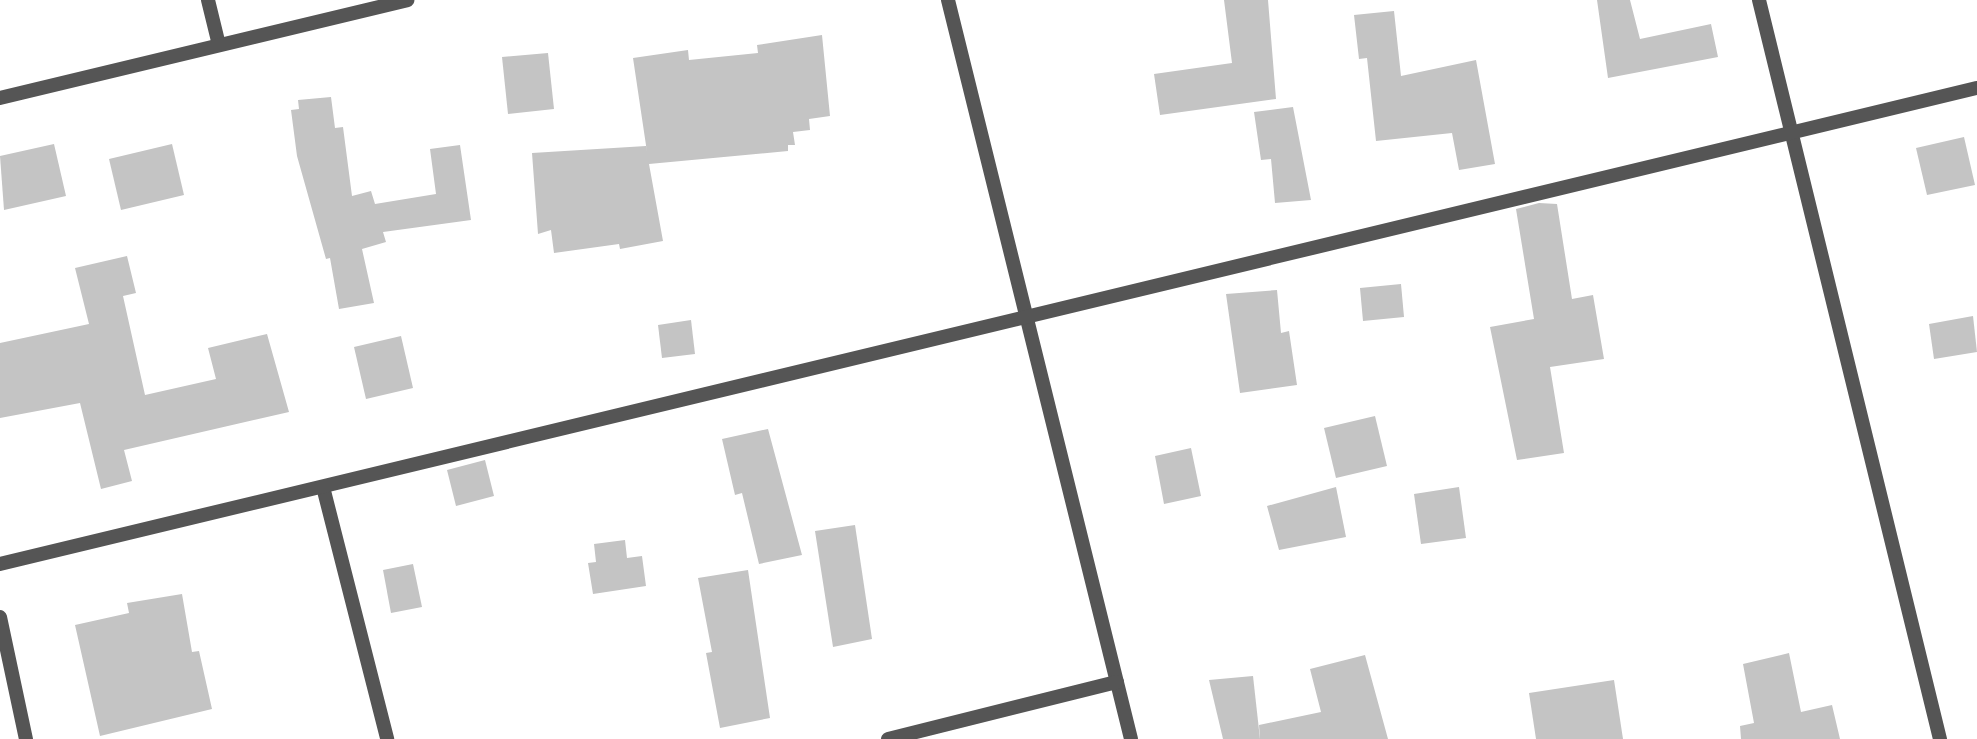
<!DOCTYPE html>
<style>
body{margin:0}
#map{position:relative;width:1977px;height:739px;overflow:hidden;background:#fff;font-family:"PT Sans",sans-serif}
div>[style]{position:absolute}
.building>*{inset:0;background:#c4c4c4}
.minor>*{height:14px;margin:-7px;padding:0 7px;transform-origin:7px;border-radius:7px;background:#555}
span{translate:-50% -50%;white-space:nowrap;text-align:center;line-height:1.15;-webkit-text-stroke:5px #fff;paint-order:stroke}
</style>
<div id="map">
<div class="building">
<div style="clip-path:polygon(1224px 0,1268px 0,1276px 99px,1160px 115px,1154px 74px,1232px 63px)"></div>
<div style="clip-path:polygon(1597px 0,1630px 0,1640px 39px,1711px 24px,1718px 57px,1608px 78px)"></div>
<div style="clip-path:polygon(1394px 11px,1401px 76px,1476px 60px,1495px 164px,1459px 170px,1452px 133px,1376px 141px,1367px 58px,1359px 59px,1354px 15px)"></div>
<div style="clip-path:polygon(822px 35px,830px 116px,809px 119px,810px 130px,793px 132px,795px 145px,788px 145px,788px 151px,649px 164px,663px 241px,620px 249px,619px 244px,554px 253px,551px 230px,538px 234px,532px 153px,646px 146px,647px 152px,633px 58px,688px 50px,689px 60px,758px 53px,757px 45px)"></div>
<div style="clip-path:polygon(548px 53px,554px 109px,508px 114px,502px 57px)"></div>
<div style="clip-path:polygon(331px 97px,335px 128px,343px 127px,352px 196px,371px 191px,375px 204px,436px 194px,430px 149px,460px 145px,471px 220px,383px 232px,386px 242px,362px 249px,374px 303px,339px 309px,330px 258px,326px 259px,297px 156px,291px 110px,299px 109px,298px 100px)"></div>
<div style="clip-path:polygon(1293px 107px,1311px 200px,1275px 203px,1271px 159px,1261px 160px,1254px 112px)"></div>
<div style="clip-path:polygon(1964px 137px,1975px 185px,1927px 195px,1916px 148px)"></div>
<div style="clip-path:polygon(54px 144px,66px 196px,4px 210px,0 156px)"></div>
<div style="clip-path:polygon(172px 144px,184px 195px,121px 210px,109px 159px)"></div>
<div style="clip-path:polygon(1539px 203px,1557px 204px,1572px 299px,1593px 295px,1604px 359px,1550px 367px,1564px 453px,1517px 460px,1490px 327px,1534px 319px,1516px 209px)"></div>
<div style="clip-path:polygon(127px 256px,136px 293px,123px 296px,145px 395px,216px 379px,208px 348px,267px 334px,289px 412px,124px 450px,132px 481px,101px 489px,80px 403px,0 418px,0 343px,89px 324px,75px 268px)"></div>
<div style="clip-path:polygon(1401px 284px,1404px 317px,1363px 321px,1360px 288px)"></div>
<div style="clip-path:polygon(1277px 290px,1281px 333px,1289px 331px,1297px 385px,1240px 393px,1226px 294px)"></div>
<div style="clip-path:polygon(1973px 316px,1977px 352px,1934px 359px,1929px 324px)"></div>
<div style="clip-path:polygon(691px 320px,695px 354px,662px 358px,658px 325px)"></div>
<div style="clip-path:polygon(401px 336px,413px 388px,366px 399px,354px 347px)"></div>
<div style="clip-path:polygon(1375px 416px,1387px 466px,1336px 478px,1324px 428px)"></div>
<div style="clip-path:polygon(768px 429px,802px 555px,759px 564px,742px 493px,735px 495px,722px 439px)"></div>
<div style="clip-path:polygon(1191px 448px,1201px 496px,1164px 504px,1155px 456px)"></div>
<div style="clip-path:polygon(485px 460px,494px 496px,456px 506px,447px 470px)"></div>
<div style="clip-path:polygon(1336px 487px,1346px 537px,1279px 550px,1267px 506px)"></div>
<div style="clip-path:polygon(1459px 487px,1466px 538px,1421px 544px,1414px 494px)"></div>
<div style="clip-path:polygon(855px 525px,872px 639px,833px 647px,815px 531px)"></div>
<div style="clip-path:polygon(625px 540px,627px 558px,642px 556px,646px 586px,593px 594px,588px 563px,596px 562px,594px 544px)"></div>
<div style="clip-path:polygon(413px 564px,422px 607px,391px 613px,383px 570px)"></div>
<div style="clip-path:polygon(748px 570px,770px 718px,720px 728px,706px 653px,712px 652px,698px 578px)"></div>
<div style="clip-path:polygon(182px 594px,192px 652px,199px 651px,212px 709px,100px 736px,75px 625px,129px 613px,127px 603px)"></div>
<div style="clip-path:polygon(1789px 653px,1801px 712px,1832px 705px,1840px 739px,1741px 739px,1740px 726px,1754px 723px,1743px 664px)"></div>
<div style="clip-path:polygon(1365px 655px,1388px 739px,1260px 739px,1259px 725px,1321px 712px,1310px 669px)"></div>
<div style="clip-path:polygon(1253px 676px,1260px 739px,1223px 739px,1209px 680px)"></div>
<div style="clip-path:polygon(1614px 680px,1623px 739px,1536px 739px,1529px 693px)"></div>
</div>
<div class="minor">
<div style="left:208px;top:0;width:46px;rotate:76.3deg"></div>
<div style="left:948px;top:0;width:761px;rotate:76.09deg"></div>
<div style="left:1759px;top:0;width:761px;rotate:76.24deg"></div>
<div style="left:0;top:98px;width:419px;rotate:-13.5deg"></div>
<div style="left:323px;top:487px;width:260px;rotate:75.7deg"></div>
<div style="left:0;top:564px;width:2033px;rotate:-13.54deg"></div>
<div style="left:0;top:617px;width:125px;rotate:78deg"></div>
<div style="left:888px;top:739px;width:236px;rotate:-14deg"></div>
</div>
</div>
